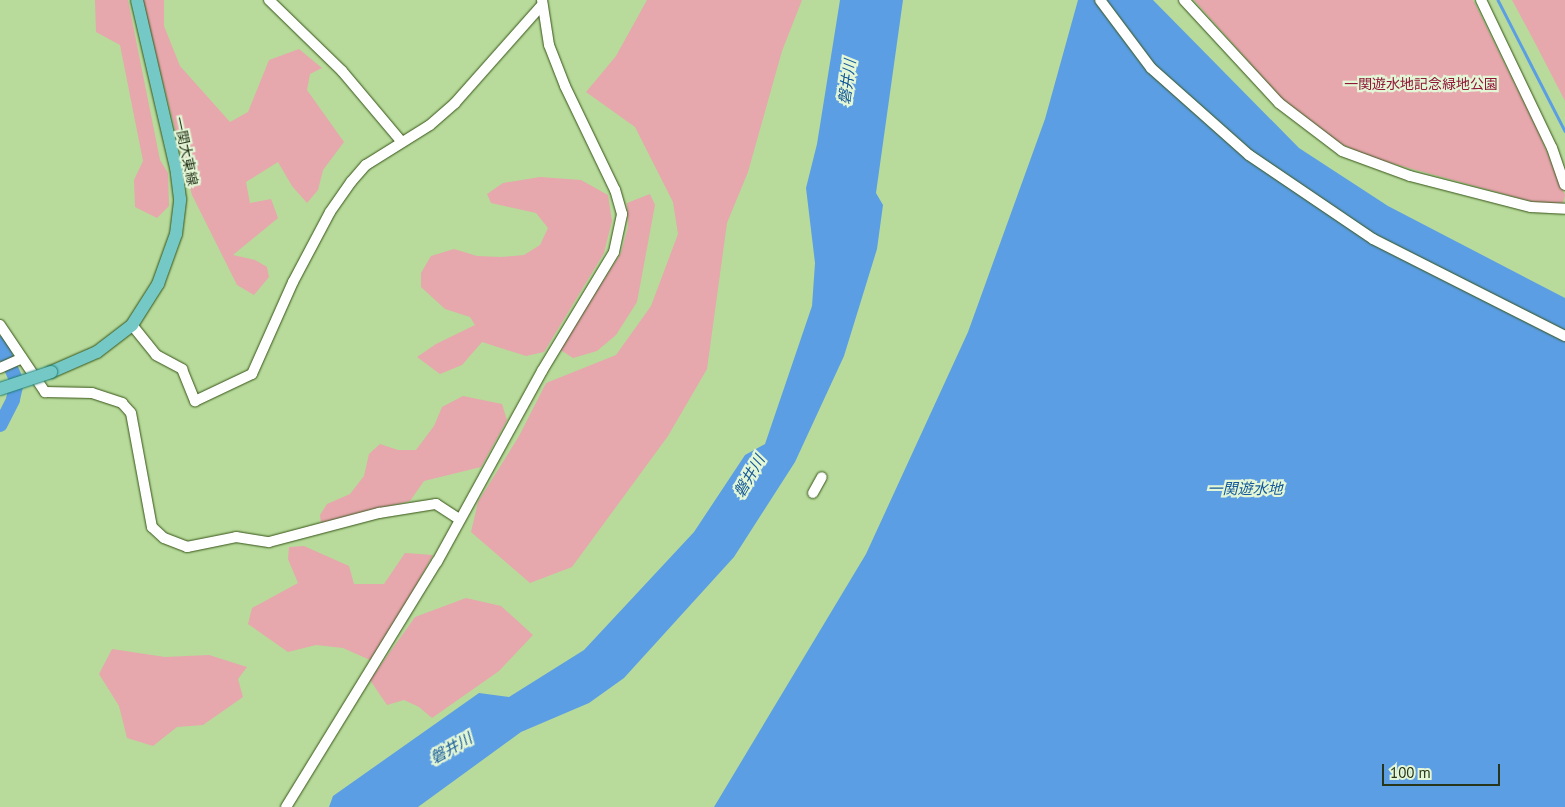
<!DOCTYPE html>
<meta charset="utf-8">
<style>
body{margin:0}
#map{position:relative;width:1565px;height:807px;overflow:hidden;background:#b8db9b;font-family:"PT Sans","Noto Sans JP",sans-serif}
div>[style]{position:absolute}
.green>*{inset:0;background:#e6a7ad}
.water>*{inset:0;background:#5c9ee4}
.stream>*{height:2.5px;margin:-1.25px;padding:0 1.25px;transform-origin:1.25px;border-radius:1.25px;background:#5c9ee4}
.river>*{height:14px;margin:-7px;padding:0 7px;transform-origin:7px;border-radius:7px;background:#5c9ee4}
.roads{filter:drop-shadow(0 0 1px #365417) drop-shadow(0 0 1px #365417)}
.minor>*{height:10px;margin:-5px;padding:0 5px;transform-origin:5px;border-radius:5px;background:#fff}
.major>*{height:12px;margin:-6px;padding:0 6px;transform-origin:6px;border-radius:6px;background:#74c8c6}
.bridges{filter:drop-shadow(0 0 1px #1d7d71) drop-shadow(0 0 1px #1d7d71)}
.major-bridge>*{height:12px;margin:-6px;padding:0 6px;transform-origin:6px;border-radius:6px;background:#74c8c6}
span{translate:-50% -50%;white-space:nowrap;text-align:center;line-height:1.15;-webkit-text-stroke:4.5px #e3f6d6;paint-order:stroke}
.park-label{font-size:14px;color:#901638}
.street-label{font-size:14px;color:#27351b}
.water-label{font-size:15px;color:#135899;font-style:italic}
.scale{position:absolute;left:1382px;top:764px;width:118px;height:22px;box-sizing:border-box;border:2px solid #27351b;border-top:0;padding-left:6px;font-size:15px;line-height:18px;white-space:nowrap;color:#27351b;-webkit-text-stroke:4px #e3f6d6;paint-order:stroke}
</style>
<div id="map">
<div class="green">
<div style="clip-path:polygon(95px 0,128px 0,160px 160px,168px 173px,169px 206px,157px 218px,135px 207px,134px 180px,143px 161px,120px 45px,96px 32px)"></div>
<div style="clip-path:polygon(142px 0,164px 0,164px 26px,180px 66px,230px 122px,248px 112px,269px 60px,299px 49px,322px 68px,310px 74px,307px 90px,344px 142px,323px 170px,318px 190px,307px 203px,292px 186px,278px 162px,246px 182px,250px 203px,271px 199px,278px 218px,233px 255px,255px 260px,267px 267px,269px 277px,254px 295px,237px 285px,192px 195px)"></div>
<div style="clip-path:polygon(647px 0,802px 0,782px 51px,748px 172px,727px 223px,707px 369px,668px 436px,572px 567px,530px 583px,471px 532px,478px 502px,519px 436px,546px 383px,616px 355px,651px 306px,678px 234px,673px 202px,635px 127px,586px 92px,616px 56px)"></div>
<div style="clip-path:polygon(1194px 0,1473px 0,1538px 131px,1565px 195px,1564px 200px,1561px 205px,1552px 207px,1365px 156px,1338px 142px,1282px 99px)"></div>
<div style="clip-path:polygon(1512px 0,1565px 0,1565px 101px,1533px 39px)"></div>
<div style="clip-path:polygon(540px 177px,581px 180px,608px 195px,612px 221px,604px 253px,544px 352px,526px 356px,482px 342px,462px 365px,440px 374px,417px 357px,436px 344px,475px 325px,470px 317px,445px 309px,421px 287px,421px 273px,431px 256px,454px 249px,477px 256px,501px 257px,524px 255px,540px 245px,548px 228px,536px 213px,491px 203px,487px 194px,503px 183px)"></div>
<div style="clip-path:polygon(650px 194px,655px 205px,637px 302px,616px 335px,597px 351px,573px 358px,559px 349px,621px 253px,628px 227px,627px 203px)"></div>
<div style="clip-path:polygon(463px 396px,502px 404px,507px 420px,481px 467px,424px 481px,410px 501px,321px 523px,320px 515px,327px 504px,350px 494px,364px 476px,369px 454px,380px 444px,398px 450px,416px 450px,434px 426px,442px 407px)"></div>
<div style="clip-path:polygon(304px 546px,349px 566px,354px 584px,384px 584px,405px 553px,433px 555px,401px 613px,370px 660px,343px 648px,316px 645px,288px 652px,248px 624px,252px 608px,298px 583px,288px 559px,289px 547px)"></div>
<div style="clip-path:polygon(466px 598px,501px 606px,533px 635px,499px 671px,432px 718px,419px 707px,404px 700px,387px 705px,370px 680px,415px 617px)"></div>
<div style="clip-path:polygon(112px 649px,165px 657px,209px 655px,247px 667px,238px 679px,243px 697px,203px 725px,177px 727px,153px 746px,127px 738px,119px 706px,99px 674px)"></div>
</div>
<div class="water">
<div style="clip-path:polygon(840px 0,903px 0,876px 193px,883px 205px,877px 249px,844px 356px,795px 462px,734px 557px,624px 678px,589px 703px,521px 732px,418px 807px,329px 807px,333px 796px,479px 693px,509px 697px,584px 650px,694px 532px,745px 455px,765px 444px,812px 306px,815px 263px,806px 188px,817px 144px)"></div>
<div style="clip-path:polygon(1078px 0,1153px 0,1299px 148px,1388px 206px,1565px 298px,1565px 807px,714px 807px,866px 554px,968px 332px,1045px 119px)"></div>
</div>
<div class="stream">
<div style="left:1498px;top:0;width:147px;rotate:62.9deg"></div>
</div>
<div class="river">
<div style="left:0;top:343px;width:43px;rotate:66.4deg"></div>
<div style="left:17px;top:382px;width:18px;rotate:103deg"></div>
<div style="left:13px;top:400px;width:28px;rotate:117deg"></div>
</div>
<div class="roads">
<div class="minor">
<div style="left:269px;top:0;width:102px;rotate:44.2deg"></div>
<div style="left:342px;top:71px;width:92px;rotate:49.9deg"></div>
<div style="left:1100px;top:0;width:85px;rotate:53.1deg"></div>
<div style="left:1151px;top:68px;width:131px;rotate:41.6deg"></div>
<div style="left:1249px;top:155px;width:150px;rotate:34.1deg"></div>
<div style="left:1373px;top:239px;width:215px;rotate:26.8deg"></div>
<div style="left:1184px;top:0;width:140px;rotate:47.3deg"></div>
<div style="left:1279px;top:103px;width:79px;rotate:37.3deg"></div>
<div style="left:1342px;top:151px;width:72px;rotate:20.2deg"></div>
<div style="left:1410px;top:176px;width:125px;rotate:14.4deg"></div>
<div style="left:1531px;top:207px;width:34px;rotate:3deg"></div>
<div style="left:1481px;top:0;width:164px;rotate:64.4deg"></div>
<div style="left:1552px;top:148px;width:39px;rotate:71deg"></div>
<div style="left:0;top:325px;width:81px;rotate:56.1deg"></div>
<div style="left:45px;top:392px;width:47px;rotate:1.2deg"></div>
<div style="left:92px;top:393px;width:32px;rotate:18deg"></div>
<div style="left:122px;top:403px;width:13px;rotate:48deg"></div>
<div style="left:131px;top:413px;width:116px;rotate:79.6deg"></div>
<div style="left:152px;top:527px;width:16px;rotate:43deg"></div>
<div style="left:164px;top:538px;width:25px;rotate:21deg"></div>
<div style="left:187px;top:547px;width:50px;rotate:-11.5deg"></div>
<div style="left:236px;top:537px;width:33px;rotate:9deg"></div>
<div style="left:269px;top:542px;width:114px;rotate:-14.8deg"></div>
<div style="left:379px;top:513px;width:58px;rotate:-9deg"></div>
<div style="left:436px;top:504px;width:27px;rotate:33deg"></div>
<div style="left:132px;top:325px;width:38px;rotate:51deg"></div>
<div style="left:156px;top:355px;width:30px;rotate:28deg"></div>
<div style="left:182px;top:369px;width:35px;rotate:68deg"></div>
<div style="left:195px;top:401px;width:63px;rotate:-25.3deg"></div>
<div style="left:252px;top:374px;width:101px;rotate:-66deg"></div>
<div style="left:293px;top:282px;width:79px;rotate:-62.1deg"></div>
<div style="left:330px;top:212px;width:37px;rotate:-55deg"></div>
<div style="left:351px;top:182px;width:23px;rotate:-49deg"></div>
<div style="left:366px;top:165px;width:75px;rotate:-32deg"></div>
<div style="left:430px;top:125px;width:33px;rotate:-41deg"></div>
<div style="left:455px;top:103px;width:131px;rotate:-48.4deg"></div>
<div style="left:0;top:368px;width:24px;rotate:-24deg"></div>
<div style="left:813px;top:493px;width:18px;rotate:-61deg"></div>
<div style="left:286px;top:807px;width:288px;rotate:-58.4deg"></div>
<div style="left:437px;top:562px;width:218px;rotate:-61.2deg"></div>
<div style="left:542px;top:371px;width:139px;rotate:-58.8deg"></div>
<div style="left:614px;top:252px;width:39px;rotate:-78deg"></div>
<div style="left:622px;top:214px;width:25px;rotate:-106deg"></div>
<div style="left:615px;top:190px;width:115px;rotate:-115.7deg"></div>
<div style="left:565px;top:86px;width:44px;rotate:-111.3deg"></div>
<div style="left:549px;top:45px;width:46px;rotate:-98.8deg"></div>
</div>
<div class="major">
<div style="left:51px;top:372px;width:50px;rotate:-23.5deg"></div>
<div style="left:97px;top:352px;width:44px;rotate:-37.6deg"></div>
<div style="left:132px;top:325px;width:49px;rotate:-57.6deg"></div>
<div style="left:158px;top:284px;width:53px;rotate:-70.2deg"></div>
<div style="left:176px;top:234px;width:35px;rotate:-83deg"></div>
<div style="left:180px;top:199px;width:31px;rotate:-97deg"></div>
<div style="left:176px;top:168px;width:172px;rotate:-103.1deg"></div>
</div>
</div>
<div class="bridges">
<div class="major-bridge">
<div style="left:0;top:389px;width:54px;rotate:-18.4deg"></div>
</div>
</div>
<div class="park-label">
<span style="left:1421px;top:84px">一関遊水地記念緑地公園</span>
</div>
<div class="street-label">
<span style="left:186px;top:151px;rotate:78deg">一関大東線</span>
</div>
<div class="water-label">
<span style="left:847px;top:82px;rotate:-82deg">磐井川</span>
<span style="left:749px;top:476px;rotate:-60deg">磐井川</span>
<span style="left:1245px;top:489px">一関遊水地</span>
<span style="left:451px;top:748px;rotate:-30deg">磐井川</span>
</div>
<div class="scale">100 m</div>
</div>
